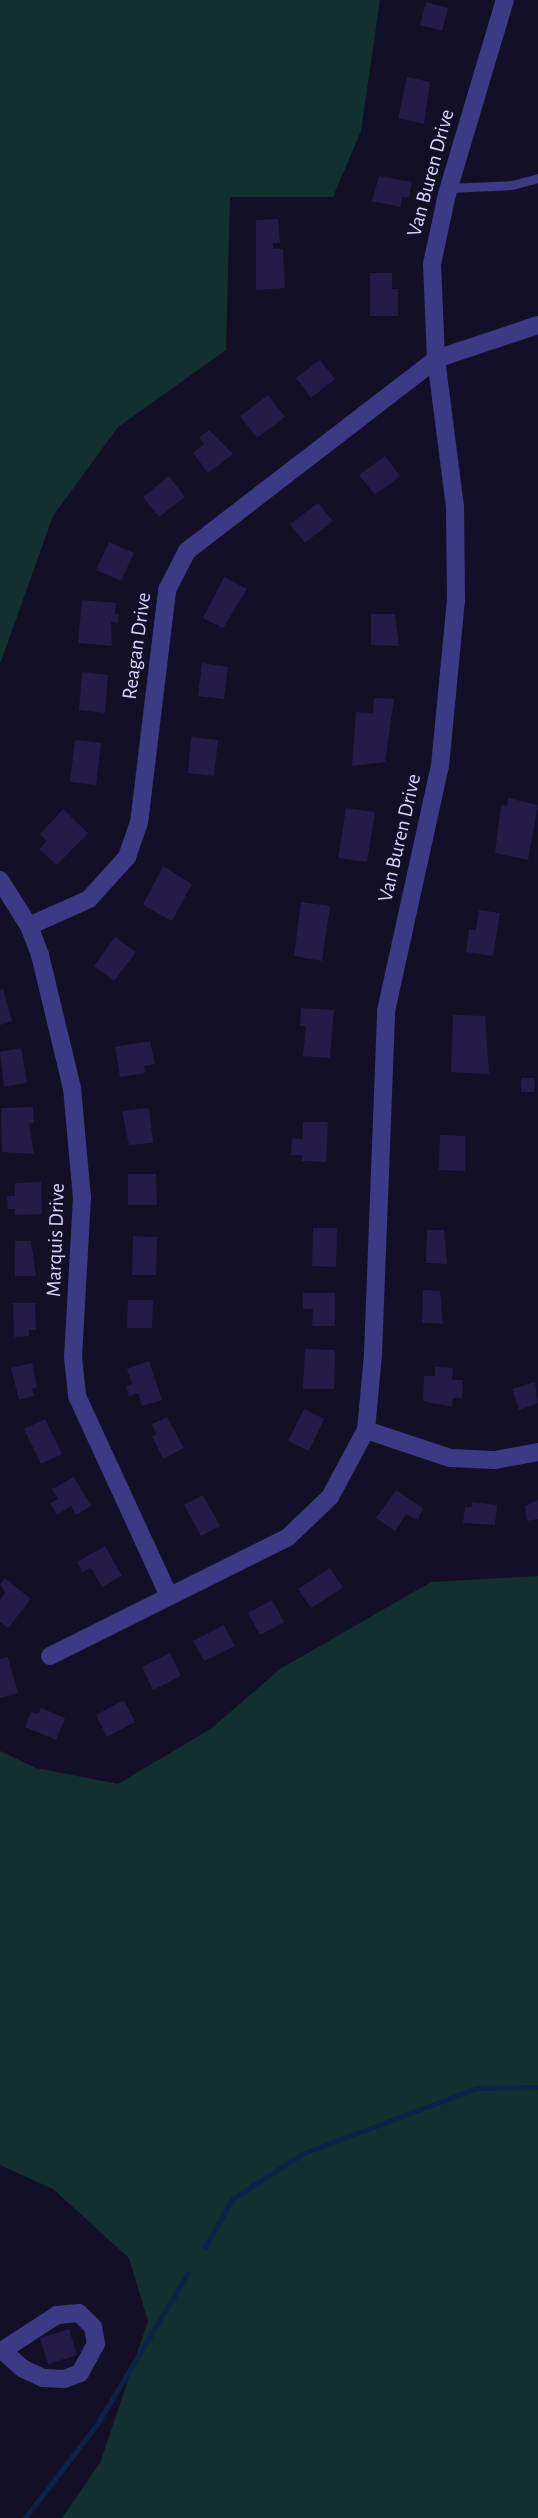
<!DOCTYPE html>
<style>
body{margin:0}
#map{position:relative;width:538px;height:2518px;overflow:hidden;background:#130f26;font-family:"Alegreya Sans",sans-serif}
div>[style]{position:absolute}
.green>*{inset:0;background:#12302f}
.stream>*{height:5px;margin:-2.5px;padding:0 2.5px;transform-origin:2.5px;border-radius:2.5px;background:#0c2248}
.building>*{inset:0;background:#241b47}
.lane>*{height:9px;margin:-4.5px;padding:0 4.5px;transform-origin:4.5px;border-radius:4.5px;background:#3d3a85}
.street>*{height:18px;margin:-9px;padding:0 9px;transform-origin:9px;border-radius:9px;background:#3d3a85}
span{translate:-50% -50%;white-space:nowrap;text-align:center;line-height:1.15;-webkit-text-stroke:5px #130f26;paint-order:stroke}
.street-label{font-size:21px;color:#d9d4ff}
</style>
<div id="map">
<div class="green">
<div style="clip-path:polygon(0 0,380px 0,361px 131px,333px 197px,230px 197px,226px 350px,118px 427px,53px 516px,0 664px)"></div>
<div style="clip-path:polygon(538px 1576px,538px 2518px,62px 2518px,100px 2463px,148px 2321px,129px 2258px,53px 2189px,0 2165px,0 1751px,36px 1768px,118px 1784px,212px 1728px,280px 1669px,431px 1582px)"></div>
</div>
<div class="stream">
<div style="left:205px;top:2247px;width:55px;rotate:-60.6deg"></div>
<div style="left:232px;top:2199px;width:85px;rotate:-32.6deg"></div>
<div style="left:304px;top:2153px;width:185px;rotate:-20.6deg"></div>
<div style="left:477px;top:2088px;width:61px;rotate:-0.9deg"></div>
<div style="left:25px;top:2518px;width:118px;rotate:-52.5deg"></div>
<div style="left:97px;top:2424px;width:176px;rotate:-58.9deg"></div>
</div>
<div class="building">
<div style="clip-path:polygon(426px 2px,448px 8px,442px 31px,420px 25px)"></div>
<div style="clip-path:polygon(407px 77px,430px 82px,424px 124px,398px 118px)"></div>
<div style="clip-path:polygon(379px 176px,412px 182px,409px 198px,402px 197px,401px 207px,372px 201px)"></div>
<div style="clip-path:polygon(278px 219px,280px 243px,273px 243px,273px 249px,283px 249px,285px 288px,256px 290px,256px 220px)"></div>
<div style="clip-path:polygon(370px 273px,392px 273px,392px 289px,398px 289px,398px 316px,370px 316px)"></div>
<div style="clip-path:polygon(320px 360px,335px 379px,311px 398px,296px 378px)"></div>
<div style="clip-path:polygon(268px 395px,285px 417px,257px 438px,240px 416px)"></div>
<div style="clip-path:polygon(209px 430px,233px 454px,208px 473px,193px 453px,204px 444px,199px 438px)"></div>
<div style="clip-path:polygon(385px 456px,400px 476px,375px 495px,359px 475px)"></div>
<div style="clip-path:polygon(169px 476px,185px 497px,159px 517px,143px 497px)"></div>
<div style="clip-path:polygon(318px 503px,333px 521px,305px 543px,290px 524px)"></div>
<div style="clip-path:polygon(109px 542px,134px 553px,121px 581px,96px 570px)"></div>
<div style="clip-path:polygon(224px 577px,247px 589px,223px 628px,203px 618px)"></div>
<div style="clip-path:polygon(82px 600px,116px 603px,115px 614px,119px 614px,118px 623px,111px 622px,112px 646px,78px 643px)"></div>
<div style="clip-path:polygon(371px 614px,395px 614px,399px 646px,371px 645px)"></div>
<div style="clip-path:polygon(202px 663px,228px 667px,224px 699px,198px 696px)"></div>
<div style="clip-path:polygon(82px 672px,108px 675px,105px 713px,79px 710px)"></div>
<div style="clip-path:polygon(374px 698px,394px 699px,385px 762px,352px 766px,356px 712px,373px 713px)"></div>
<div style="clip-path:polygon(191px 737px,218px 740px,214px 776px,188px 773px)"></div>
<div style="clip-path:polygon(75px 740px,101px 743px,96px 785px,70px 782px)"></div>
<div style="clip-path:polygon(508px 798px,538px 805px,528px 860px,495px 853px,501px 805px,507px 806px)"></div>
<div style="clip-path:polygon(346px 808px,375px 812px,367px 862px,338px 858px)"></div>
<div style="clip-path:polygon(63px 809px,88px 833px,57px 865px,39px 849px,47px 841px,40px 834px)"></div>
<div style="clip-path:polygon(163px 866px,192px 884px,172px 921px,143px 905px)"></div>
<div style="clip-path:polygon(301px 902px,330px 906px,322px 961px,294px 956px)"></div>
<div style="clip-path:polygon(479px 910px,500px 913px,493px 956px,466px 952px,469px 929px,476px 930px)"></div>
<div style="clip-path:polygon(115px 937px,136px 952px,114px 981px,94px 966px)"></div>
<div style="clip-path:polygon(3px 989px,12px 1021px,0 1025px,0 990px)"></div>
<div style="clip-path:polygon(301px 1008px,334px 1010px,330px 1058px,303px 1056px,306px 1026px,300px 1026px)"></div>
<div style="clip-path:polygon(453px 1015px,485px 1016px,489px 1074px,451px 1072px)"></div>
<div style="clip-path:polygon(150px 1041px,155px 1064px,144px 1066px,145px 1073px,120px 1077px,115px 1047px)"></div>
<div style="clip-path:polygon(21px 1048px,27px 1083px,4px 1087px,0 1052px)"></div>
<div style="clip-path:polygon(521px 1078px,535px 1078px,534px 1092px,521px 1092px)"></div>
<div style="clip-path:polygon(33px 1107px,34px 1123px,29px 1123px,34px 1154px,2px 1152px,1px 1108px)"></div>
<div style="clip-path:polygon(149px 1108px,153px 1143px,129px 1145px,122px 1111px)"></div>
<div style="clip-path:polygon(303px 1122px,328px 1122px,326px 1162px,302px 1161px,302px 1155px,291px 1155px,292px 1138px,303px 1139px)"></div>
<div style="clip-path:polygon(440px 1135px,465px 1136px,465px 1171px,439px 1170px)"></div>
<div style="clip-path:polygon(128px 1174px,156px 1174px,157px 1205px,128px 1205px)"></div>
<div style="clip-path:polygon(41px 1182px,42px 1214px,15px 1215px,15px 1209px,8px 1209px,7px 1196px,15px 1196px,15px 1183px)"></div>
<div style="clip-path:polygon(313px 1228px,337px 1228px,336px 1267px,312px 1266px)"></div>
<div style="clip-path:polygon(427px 1230px,444px 1230px,447px 1264px,426px 1263px)"></div>
<div style="clip-path:polygon(133px 1236px,157px 1237px,156px 1275px,132px 1275px)"></div>
<div style="clip-path:polygon(15px 1241px,31px 1241px,36px 1276px,15px 1276px)"></div>
<div style="clip-path:polygon(423px 1290px,440px 1291px,443px 1324px,422px 1323px)"></div>
<div style="clip-path:polygon(303px 1293px,335px 1293px,335px 1326px,312px 1326px,313px 1309px,303px 1309px)"></div>
<div style="clip-path:polygon(128px 1300px,153px 1300px,152px 1328px,127px 1328px)"></div>
<div style="clip-path:polygon(13px 1303px,35px 1303px,36px 1330px,29px 1330px,29px 1336px,14px 1337px)"></div>
<div style="clip-path:polygon(305px 1349px,335px 1350px,334px 1389px,303px 1389px)"></div>
<div style="clip-path:polygon(149px 1361px,162px 1400px,142px 1406px,138px 1393px,129px 1396px,126px 1386px,132px 1384px,127px 1369px)"></div>
<div style="clip-path:polygon(32px 1363px,37px 1387px,32px 1389px,34px 1396px,19px 1400px,11px 1368px)"></div>
<div style="clip-path:polygon(435px 1367px,453px 1368px,452px 1380px,463px 1380px,462px 1398px,453px 1398px,452px 1407px,423px 1401px,424px 1376px,435px 1376px)"></div>
<div style="clip-path:polygon(535px 1382px,538px 1403px,519px 1410px,512px 1389px)"></div>
<div style="clip-path:polygon(304px 1409px,324px 1419px,309px 1451px,288px 1441px)"></div>
<div style="clip-path:polygon(167px 1417px,184px 1448px,163px 1459px,152px 1436px,156px 1434px,152px 1424px)"></div>
<div style="clip-path:polygon(45px 1419px,62px 1454px,41px 1464px,24px 1429px)"></div>
<div style="clip-path:polygon(74px 1477px,91px 1506px,76px 1515px,71px 1506px,57px 1515px,50px 1503px,58px 1499px,52px 1489px)"></div>
<div style="clip-path:polygon(396px 1490px,423px 1508px,418px 1520px,406px 1514px,395px 1531px,376px 1518px)"></div>
<div style="clip-path:polygon(203px 1495px,220px 1526px,201px 1536px,184px 1505px)"></div>
<div style="clip-path:polygon(538px 1500px,538px 1519px,527px 1521px,525px 1506px)"></div>
<div style="clip-path:polygon(472px 1502px,497px 1505px,495px 1525px,463px 1523px,465px 1507px,472px 1507px)"></div>
<div style="clip-path:polygon(105px 1546px,122px 1576px,102px 1587px,91px 1568px,82px 1572px,77px 1562px)"></div>
<div style="clip-path:polygon(330px 1568px,343px 1588px,311px 1608px,298px 1589px)"></div>
<div style="clip-path:polygon(5px 1578px,31px 1599px,8px 1628px,0 1622px,0 1600px,5px 1593px,0 1584px)"></div>
<div style="clip-path:polygon(272px 1600px,284px 1622px,260px 1635px,248px 1613px)"></div>
<div style="clip-path:polygon(224px 1625px,235px 1646px,204px 1661px,193px 1641px)"></div>
<div style="clip-path:polygon(170px 1653px,181px 1676px,153px 1690px,142px 1667px)"></div>
<div style="clip-path:polygon(8px 1657px,18px 1693px,0 1698px,0 1659px)"></div>
<div style="clip-path:polygon(124px 1700px,135px 1722px,107px 1737px,96px 1715px)"></div>
<div style="clip-path:polygon(41px 1708px,65px 1718px,56px 1740px,25px 1727px,31px 1712px,38px 1714px)"></div>
<div style="clip-path:polygon(69px 2329px,77px 2355px,48px 2364px,40px 2338px)"></div>
</div>
<div class="lane">
<div style="left:449px;top:188px;width:63px;rotate:-2.7deg"></div>
<div style="left:512px;top:185px;width:27px;rotate:-15deg"></div>
</div>
<div class="street">
<div style="left:0;top:880px;width:54px;rotate:57.8deg"></div>
<div style="left:29px;top:926px;width:31px;rotate:69deg"></div>
<div style="left:40px;top:955px;width:137px;rotate:76.5deg"></div>
<div style="left:72px;top:1088px;width:109px;rotate:84.8deg"></div>
<div style="left:82px;top:1197px;width:160px;rotate:93.2deg"></div>
<div style="left:73px;top:1357px;width:39px;rotate:84deg"></div>
<div style="left:77px;top:1396px;width:220px;rotate:65.3deg"></div>
<div style="left:29px;top:926px;width:66px;rotate:-24.2deg"></div>
<div style="left:89px;top:899px;width:57px;rotate:-47.9deg"></div>
<div style="left:127px;top:857px;width:36px;rotate:-71deg"></div>
<div style="left:139px;top:823px;width:235px;rotate:-83.1deg"></div>
<div style="left:167px;top:590px;width:44px;rotate:-62.9deg"></div>
<div style="left:187px;top:551px;width:314px;rotate:-37.6deg"></div>
<div style="left:436px;top:359px;width:108px;rotate:-18.4deg"></div>
<div style="left:366px;top:1430px;width:89px;rotate:18.4deg"></div>
<div style="left:450px;top:1458px;width:45px;rotate:2.5deg"></div>
<div style="left:495px;top:1460px;width:44px;rotate:-10.5deg"></div>
<div style="left:50px;top:1656px;width:265px;rotate:-26.5deg"></div>
<div style="left:287px;top:1538px;width:59px;rotate:-43.6deg"></div>
<div style="left:330px;top:1497px;width:76px;rotate:-61.8deg"></div>
<div style="left:366px;top:1430px;width:76px;rotate:-84.7deg"></div>
<div style="left:373px;top:1354px;width:343px;rotate:-87.8deg"></div>
<div style="left:386px;top:1011px;width:251px;rotate:-77.6deg"></div>
<div style="left:440px;top:766px;width:166px;rotate:-84.5deg"></div>
<div style="left:456px;top:601px;width:94px;rotate:-90.6deg"></div>
<div style="left:455px;top:507px;width:149px;rotate:-97.3deg"></div>
<div style="left:436px;top:359px;width:95px;rotate:-92.4deg"></div>
<div style="left:432px;top:264px;width:72px;rotate:-77.9deg"></div>
<div style="left:447px;top:194px;width:202px;rotate:-73.4deg"></div>
<div style="left:0;top:2352px;width:68px;rotate:-33deg"></div>
<div style="left:57px;top:2315px;width:22px;rotate:-5deg"></div>
<div style="left:79px;top:2313px;width:20px;rotate:45deg"></div>
<div style="left:93px;top:2327px;width:17px;rotate:80deg"></div>
<div style="left:96px;top:2344px;width:33px;rotate:119deg"></div>
<div style="left:80px;top:2373px;width:17px;rotate:159deg"></div>
<div style="left:64px;top:2379px;width:21px;rotate:-177deg"></div>
<div style="left:43px;top:2378px;width:23px;rotate:-155deg"></div>
<div style="left:22px;top:2368px;width:27px;rotate:-138deg"></div>
</div>
<div class="street-label">
<span style="left:431px;top:173px;rotate:-75deg">Van Buren Drive</span>
<span style="left:137px;top:646px;rotate:-82deg">Reagan Drive</span>
<span style="left:400px;top:838px;rotate:-77deg">Van Buren Drive</span>
<span style="left:56px;top:1240px;rotate:-88deg">Marquis Drive</span>
</div>
</div>
